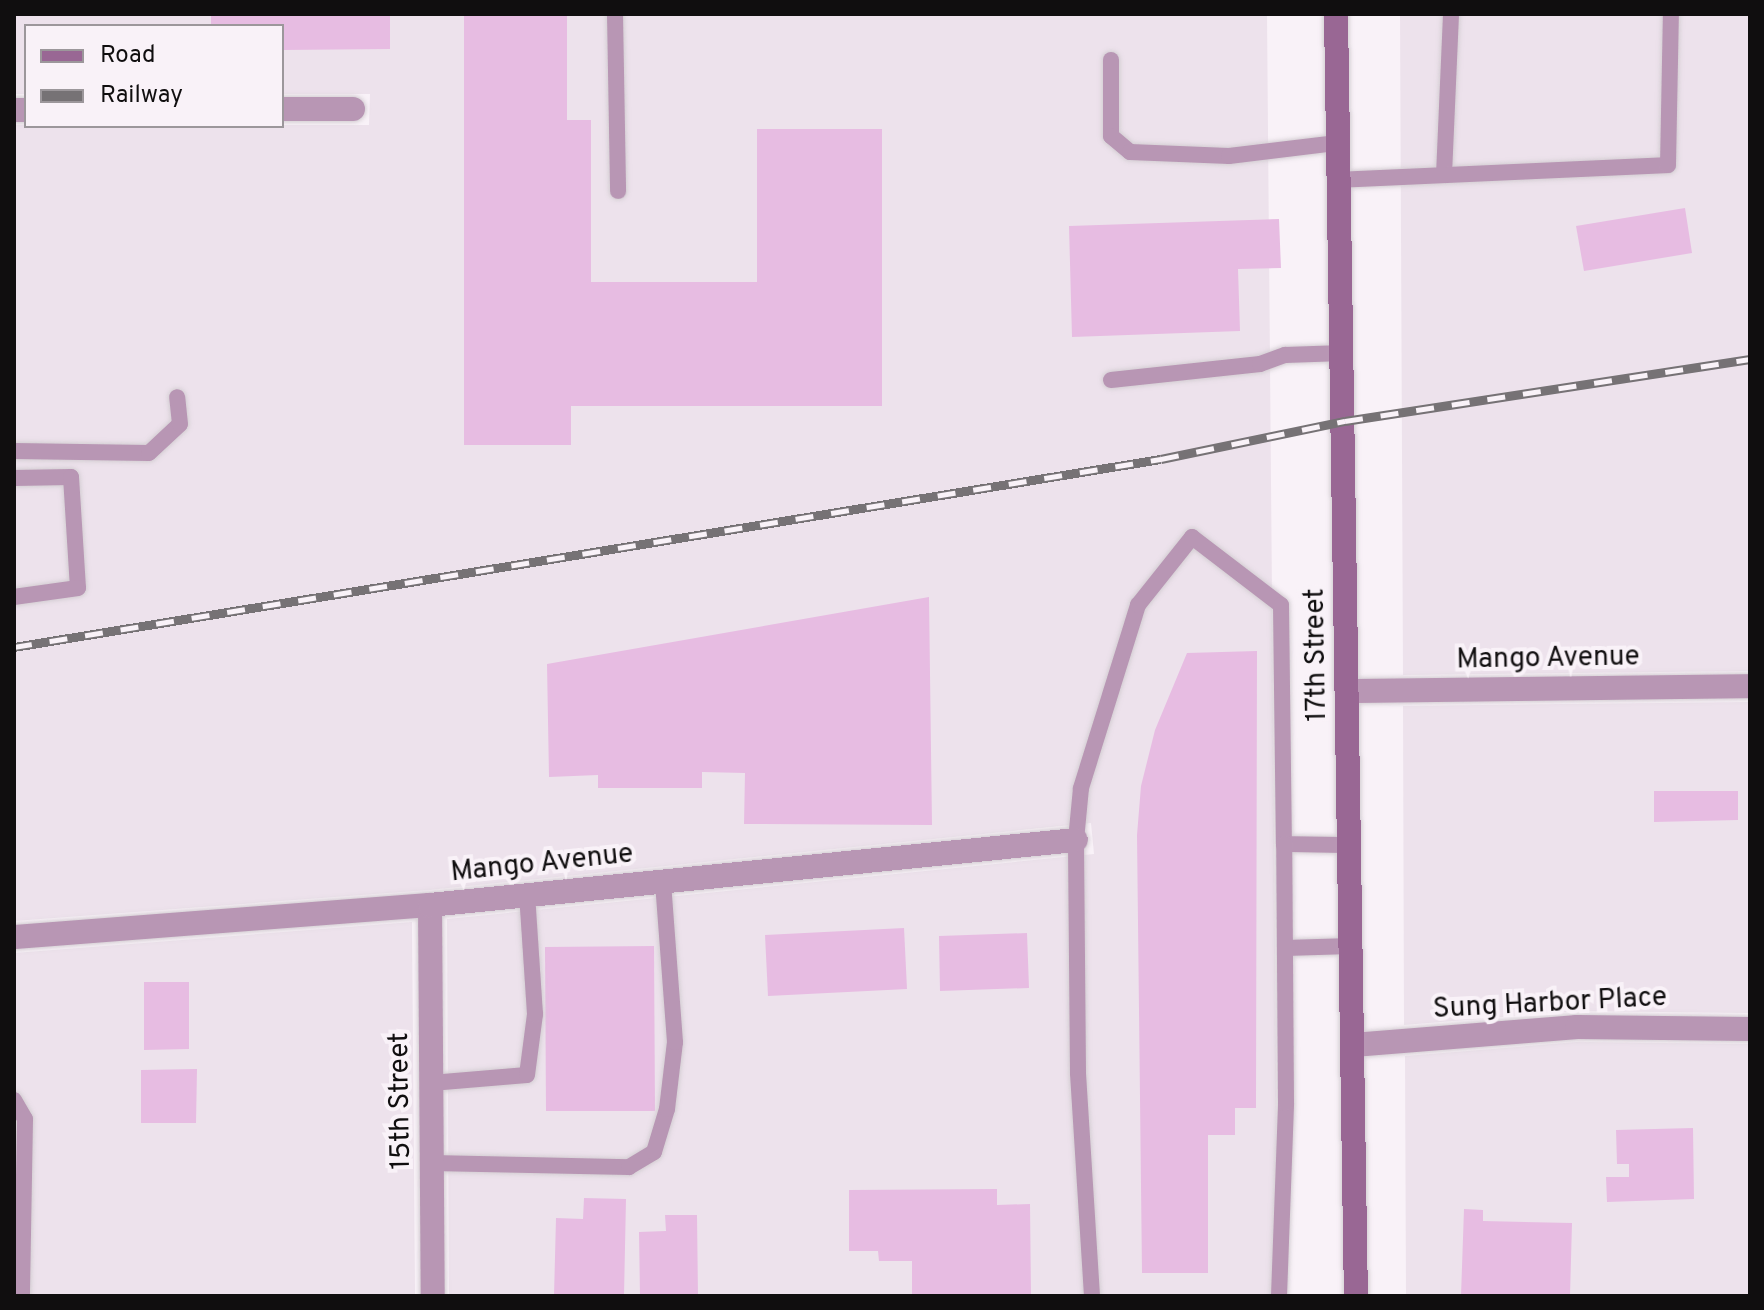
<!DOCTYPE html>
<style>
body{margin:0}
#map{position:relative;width:1764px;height:1310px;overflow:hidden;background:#f9f2f8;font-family:Overpass,sans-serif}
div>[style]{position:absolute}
.built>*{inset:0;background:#ede2ec}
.building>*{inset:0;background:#e7bce2}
.roads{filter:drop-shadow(0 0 2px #d4ced3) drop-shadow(0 0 2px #d4ced3)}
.lane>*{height:16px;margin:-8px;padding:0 8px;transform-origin:8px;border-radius:8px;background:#b896b4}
.street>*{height:24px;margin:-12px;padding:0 12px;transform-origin:12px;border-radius:12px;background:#b896b4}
.secondary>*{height:24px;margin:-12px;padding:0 12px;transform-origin:12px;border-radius:12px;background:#996794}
.rail>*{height:9px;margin-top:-4.5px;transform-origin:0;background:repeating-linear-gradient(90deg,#f9f2f8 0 18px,#767275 0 36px);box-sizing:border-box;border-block:2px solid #767275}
span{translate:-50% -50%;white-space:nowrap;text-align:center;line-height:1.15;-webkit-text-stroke:8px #f9f2f8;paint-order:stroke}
.street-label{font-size:28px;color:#100e0f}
.frame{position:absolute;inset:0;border:16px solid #100e0f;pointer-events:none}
.legend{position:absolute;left:24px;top:24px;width:260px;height:104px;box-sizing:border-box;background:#f9f2f8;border:2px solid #9c979b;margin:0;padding:10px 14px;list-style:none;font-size:24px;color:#100e0f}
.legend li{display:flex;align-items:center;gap:16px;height:40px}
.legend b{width:40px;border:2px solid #9c979b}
</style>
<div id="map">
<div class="built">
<div style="clip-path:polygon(14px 14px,1267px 14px,1278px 1296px,449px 1296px,447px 919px,1094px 854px,1091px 823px,429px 890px,14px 921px,14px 125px,369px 125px,370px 94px,282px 94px,282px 26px,26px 26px,26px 94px,14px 94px)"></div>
<div style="clip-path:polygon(1400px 14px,1750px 14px,1750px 671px,1403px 675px)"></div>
<div style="clip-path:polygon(1750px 702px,1750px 1013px,1577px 1011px,1404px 1025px,1403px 706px)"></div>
<div style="clip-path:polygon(412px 922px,415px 1296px,14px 1296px,14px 953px)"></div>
<div style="clip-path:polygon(1577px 1042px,1750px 1044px,1750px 1296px,1406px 1296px,1405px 1056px)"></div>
</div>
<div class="building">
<div style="clip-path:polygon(211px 14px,390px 14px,390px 49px,282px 50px,282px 26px,211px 26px)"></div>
<div style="clip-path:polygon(464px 14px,567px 14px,567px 120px,591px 120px,591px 282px,757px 282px,757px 129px,882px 129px,882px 406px,571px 406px,571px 445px,464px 445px)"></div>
<div style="clip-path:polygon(1685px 208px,1692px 253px,1584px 271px,1576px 226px)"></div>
<div style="clip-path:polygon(1279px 219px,1281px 268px,1238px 269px,1240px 331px,1072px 337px,1069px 226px)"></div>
<div style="clip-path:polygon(929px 597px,932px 825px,744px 824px,745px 773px,702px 772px,702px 788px,598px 788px,598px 775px,549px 777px,547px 664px)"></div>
<div style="clip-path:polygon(1257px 651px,1256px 1108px,1235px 1108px,1235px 1135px,1208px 1135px,1208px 1273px,1142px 1273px,1137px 835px,1141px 786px,1155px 730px,1187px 653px)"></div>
<div style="clip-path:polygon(1654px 791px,1738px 791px,1738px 820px,1654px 822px)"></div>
<div style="clip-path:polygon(904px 928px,907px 989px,768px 996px,765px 935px)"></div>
<div style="clip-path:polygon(1027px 933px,1029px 988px,940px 991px,939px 936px)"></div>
<div style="clip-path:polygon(654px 946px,655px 1111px,546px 1111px,545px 947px)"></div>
<div style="clip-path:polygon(144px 982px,189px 982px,189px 1049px,144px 1050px)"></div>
<div style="clip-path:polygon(197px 1069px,196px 1123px,141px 1123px,141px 1070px)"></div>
<div style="clip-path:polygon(1693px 1128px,1694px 1199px,1607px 1202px,1606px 1177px,1629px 1177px,1629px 1164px,1617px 1164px,1616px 1130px)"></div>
<div style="clip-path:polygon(997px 1189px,997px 1205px,1030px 1204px,1031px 1296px,912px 1296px,912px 1261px,879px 1261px,878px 1251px,849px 1251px,849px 1190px)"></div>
<div style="clip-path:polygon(584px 1198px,626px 1199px,624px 1296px,554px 1296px,556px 1218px,583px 1219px)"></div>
<div style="clip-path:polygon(1464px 1209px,1483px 1210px,1483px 1221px,1572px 1223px,1570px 1296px,1461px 1296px)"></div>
<div style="clip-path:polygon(665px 1215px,697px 1215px,698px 1296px,640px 1296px,639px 1232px,666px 1231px)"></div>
</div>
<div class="roads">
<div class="lane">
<div style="left:615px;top:14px;width:177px;rotate:89deg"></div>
<div style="left:1111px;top:60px;width:76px;rotate:90deg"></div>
<div style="left:1111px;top:136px;width:25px;rotate:40deg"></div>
<div style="left:1130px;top:152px;width:99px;rotate:2.3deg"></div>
<div style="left:1229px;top:156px;width:109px;rotate:-6.9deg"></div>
<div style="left:1444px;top:175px;width:161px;rotate:-87.5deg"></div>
<div style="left:1338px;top:180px;width:330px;rotate:-2.6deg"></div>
<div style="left:1668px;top:165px;width:151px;rotate:-88.9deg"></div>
<div style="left:1111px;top:380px;width:150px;rotate:-6.1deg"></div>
<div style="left:1260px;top:364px;width:27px;rotate:-20deg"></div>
<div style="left:1285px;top:355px;width:58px;rotate:-2deg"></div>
<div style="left:14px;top:451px;width:135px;rotate:0.8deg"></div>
<div style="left:149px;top:453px;width:42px;rotate:-43.1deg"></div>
<div style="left:180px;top:424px;width:27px;rotate:-96deg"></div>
<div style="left:14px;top:478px;width:57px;rotate:-1deg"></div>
<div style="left:71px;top:477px;width:111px;rotate:86.4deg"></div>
<div style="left:78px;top:588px;width:65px;rotate:172deg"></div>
<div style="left:1285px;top:948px;width:66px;rotate:-1.7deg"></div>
<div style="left:431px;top:1083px;width:96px;rotate:-4.8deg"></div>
<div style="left:527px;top:1075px;width:62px;rotate:-82.5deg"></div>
<div style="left:535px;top:1014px;width:119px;rotate:-93.8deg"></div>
<div style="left:14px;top:1100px;width:22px;rotate:60deg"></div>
<div style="left:25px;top:1119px;width:177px;rotate:91deg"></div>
<div style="left:432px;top:1163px;width:197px;rotate:1.2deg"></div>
<div style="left:629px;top:1167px;width:29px;rotate:-31deg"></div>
<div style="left:654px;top:1152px;width:45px;rotate:-73.2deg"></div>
<div style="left:667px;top:1109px;width:67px;rotate:-83.2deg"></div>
<div style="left:675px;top:1042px;width:160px;rotate:-94.3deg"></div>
<div style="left:1092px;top:1296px;width:223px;rotate:-93.6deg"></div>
<div style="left:1078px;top:1073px;width:233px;rotate:-90.5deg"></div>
<div style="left:1076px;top:840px;width:52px;rotate:-84.5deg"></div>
<div style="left:1081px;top:788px;width:192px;rotate:-72.7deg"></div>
<div style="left:1138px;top:605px;width:87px;rotate:-51.5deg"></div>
<div style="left:1192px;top:537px;width:112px;rotate:37.4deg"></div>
<div style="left:1281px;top:605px;width:239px;rotate:89.3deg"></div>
<div style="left:1284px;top:844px;width:66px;rotate:0.9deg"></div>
<div style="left:1279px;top:1296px;width:193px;rotate:-87.9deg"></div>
<div style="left:1286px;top:1103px;width:259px;rotate:-90.4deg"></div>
</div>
<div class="street">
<div style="left:282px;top:109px;width:71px"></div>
<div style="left:14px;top:110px;width:12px"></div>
<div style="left:1347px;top:691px;width:403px;rotate:-0.7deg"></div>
<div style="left:430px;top:905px;width:391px;rotate:89.6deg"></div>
<div style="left:14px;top:937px;width:417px;rotate:-4.4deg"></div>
<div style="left:430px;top:905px;width:649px;rotate:-5.75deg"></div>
<div style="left:1353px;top:1045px;width:225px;rotate:-4.6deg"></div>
<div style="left:1577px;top:1027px;width:173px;rotate:0.7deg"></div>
</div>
<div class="secondary">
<div style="left:1336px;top:14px;width:1282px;rotate:89.11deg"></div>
</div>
</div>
<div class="rail">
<div style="left:14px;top:647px;width:1162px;rotate:-9.31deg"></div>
<div style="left:1161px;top:459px;width:188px;rotate:-11.7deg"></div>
<div style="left:1345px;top:421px;width:410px;rotate:-8.7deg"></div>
</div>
<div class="street-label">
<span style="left:1317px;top:655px;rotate:-91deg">17th Street</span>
<span style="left:1548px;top:659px;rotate:-1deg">Mango Avenue</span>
<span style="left:542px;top:864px;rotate:-6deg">Mango Avenue</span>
<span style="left:1550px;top:1004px;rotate:-3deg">Sung Harbor Place</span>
<span style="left:401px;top:1101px;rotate:-91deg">15th Street</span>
</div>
<div class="frame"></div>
<ul class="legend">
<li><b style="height:10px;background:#996794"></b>Road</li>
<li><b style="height:10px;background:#767275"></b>Railway</li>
</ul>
</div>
